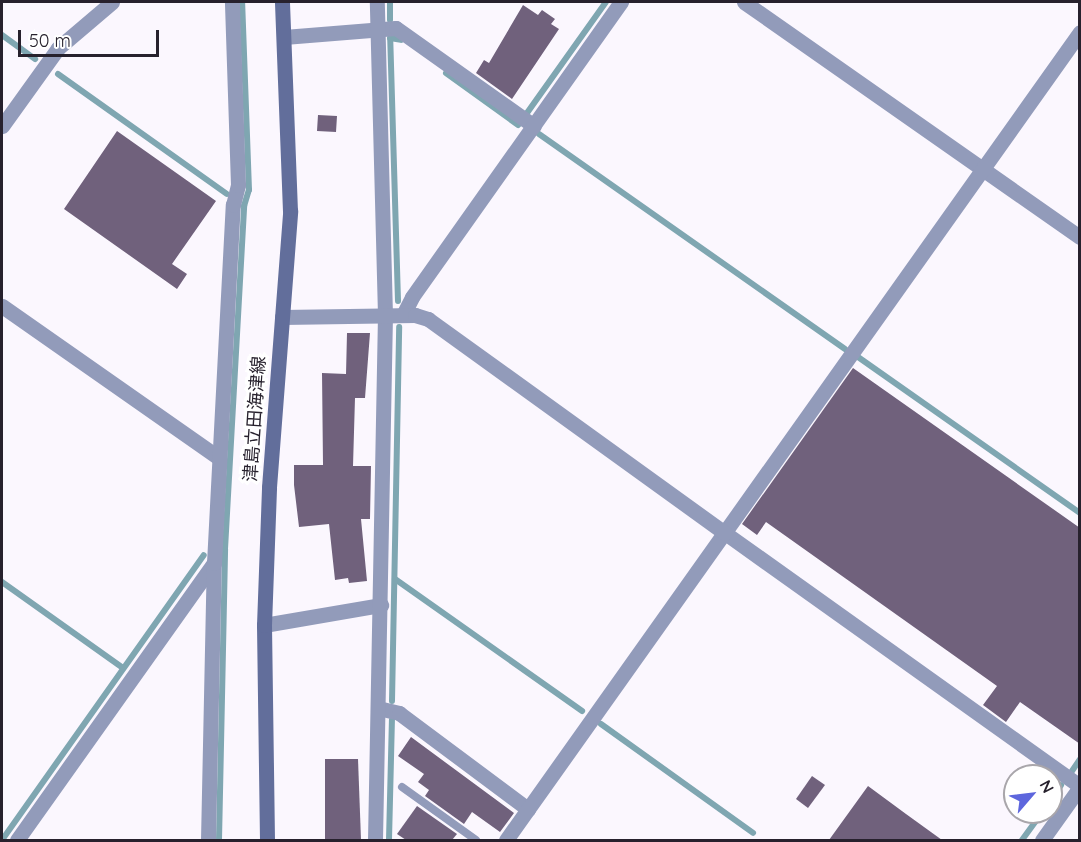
<!DOCTYPE html>
<meta charset="utf-8">
<style>
body{margin:0}
#map{position:relative;width:1081px;height:842px;overflow:hidden;background:#fbf7fe;font-family:Quicksand,"Noto Sans JP",sans-serif}
div>[style]{position:absolute}
.stream>*{height:6px;margin:-3px;padding:0 3px;transform-origin:3px;border-radius:3px;background:#7fa6b1}
.building>*{inset:0;background:#70617c}
.service>*{height:8px;margin:-4px;padding:0 4px;transform-origin:4px;border-radius:4px;background:#929bba}
.minor>*{height:15px;margin:-7.5px;padding:0 7.5px;transform-origin:7.5px;border-radius:7.5px;background:#929bba}
.tertiary>*{height:15px;margin:-7.5px;padding:0 7.5px;transform-origin:7.5px;border-radius:7.5px;background:#929bba}
.secondary>*{height:15px;margin:-7.5px;padding:0 7.5px;transform-origin:7.5px;border-radius:7.5px;background:#626e9b}
span{translate:-50% -50%;white-space:nowrap;text-align:center;line-height:1.15;-webkit-text-stroke:6px #fff;paint-order:stroke}
.street-label{font-size:18px;color:#27212d}
.frame{position:absolute;inset:0;border:3px solid #27212d;pointer-events:none}
.north{position:absolute;left:1003px;top:764px;width:60px;height:60px;box-sizing:border-box;background:#fff;border:2px solid #a9a6ab;border-radius:50%;rotate:62deg;font-size:16px;font-weight:700;line-height:24px;text-align:center;color:#27212d}
.north::after{content:'';display:block;margin:auto;width:21px;height:27px;background:#5d66dd;clip-path:polygon(50% 0,100% 100%,50% 72%,0 100%)}
.scale{position:absolute;left:18px;top:30px;width:141px;height:27px;box-sizing:border-box;border:3px solid #27212d;border-top:0;padding-left:8px;font-size:18px;line-height:21px;white-space:nowrap;color:#27212d;-webkit-text-stroke:4px #fff;paint-order:stroke}
</style>
<div id="map">
<div class="stream">
<div style="left:390px;top:20px;width:18px;rotate:-90deg"></div>
<div style="left:2px;top:35px;width:41px;rotate:36deg"></div>
<div style="left:446px;top:73px;width:89px;rotate:35.8deg"></div>
<div style="left:58px;top:74px;width:207px;rotate:35.4deg"></div>
<div style="left:527px;top:113px;width:136px;rotate:-54.6deg"></div>
<div style="left:539px;top:134px;width:374px;rotate:35.1deg"></div>
<div style="left:398px;top:301px;width:263px;rotate:-91.7deg"></div>
<div style="left:390px;top:38px;width:11px;rotate:10deg"></div>
<div style="left:858px;top:357px;width:271px;rotate:35.1deg"></div>
<div style="left:395px;top:579px;width:229px;rotate:35.2deg"></div>
<div style="left:2px;top:582px;width:148px;rotate:35.4deg"></div>
<div style="left:392px;top:701px;width:374px;rotate:-88.9deg"></div>
<div style="left:601px;top:724px;width:187px;rotate:35.6deg"></div>
<div style="left:1072px;top:771px;width:14px;rotate:-56deg"></div>
<div style="left:1051px;top:800px;width:18px;rotate:-56deg"></div>
<div style="left:2px;top:840px;width:349px;rotate:-54.7deg"></div>
<div style="left:219px;top:840px;width:291px;rotate:-88.8deg"></div>
<div style="left:225px;top:549px;width:344px;rotate:-86.8deg"></div>
<div style="left:244px;top:206px;width:17px;rotate:-73deg"></div>
<div style="left:249px;top:190px;width:188px;rotate:-92.1deg"></div>
<div style="left:389px;top:840px;width:120px;rotate:-88.6deg"></div>
<div style="left:1022px;top:840px;width:34px;rotate:-54deg"></div>
</div>
<div class="building">
<div style="clip-path:polygon(523px 5px,538px 15px,542px 10px,555px 19px,551px 24px,559px 29px,512px 99px,476px 73px,484px 60px,489px 63px)"></div>
<div style="clip-path:polygon(318px 115px,337px 116px,336px 132px,317px 131px)"></div>
<div style="clip-path:polygon(117px 131px,216px 201px,172px 264px,187px 274px,177px 289px,64px 209px)"></div>
<div style="clip-path:polygon(347px 333px,370px 333px,365px 398px,355px 398px,353px 466px,371px 466px,370px 519px,361px 519px,367px 581px,349px 583px,348px 578px,335px 580px,329px 524px,299px 527px,294px 485px,294px 465px,323px 465px,322px 373px,346px 374px)"></div>
<div style="clip-path:polygon(853px 368px,1080px 528px,1080px 744px,1020px 702px,1006px 722px,983px 705px,997px 686px,766px 522px,757px 535px,742px 524px)"></div>
<div style="clip-path:polygon(411px 737px,514px 813px,500px 832px,472px 812px,464px 824px,425px 796px,429px 790px,418px 782px,424px 774px,398px 756px)"></div>
<div style="clip-path:polygon(325px 759px,358px 759px,361px 840px,325px 840px)"></div>
<div style="clip-path:polygon(812px 776px,825px 785px,808px 808px,796px 799px)"></div>
<div style="clip-path:polygon(868px 786px,906px 814px,942px 840px,829px 840px)"></div>
<div style="clip-path:polygon(417px 806px,457px 834px,452px 840px,406px 840px,397px 834px)"></div>
</div>
<div class="service">
<div style="left:402px;top:787px;width:91px;rotate:35.6deg"></div>
</div>
<div class="minor">
<div style="left:744px;top:2px;width:410px;rotate:35deg"></div>
<div style="left:284px;top:37px;width:112px;rotate:-4.6deg"></div>
<div style="left:396px;top:28px;width:169px;rotate:35.4deg"></div>
<div style="left:2px;top:306px;width:265px;rotate:35deg"></div>
<div style="left:403px;top:315px;width:20px;rotate:-63deg"></div>
<div style="left:412px;top:297px;width:362px;rotate:-54.7deg"></div>
<div style="left:725px;top:533px;width:436px;rotate:35.5deg"></div>
<div style="left:264px;top:625px;width:119px;rotate:-9.7deg"></div>
<div style="left:378px;top:708px;width:22px;rotate:13deg"></div>
<div style="left:399px;top:713px;width:161px;rotate:36.7deg"></div>
<div style="left:17px;top:840px;width:340px;rotate:-54.6deg"></div>
<div style="left:208px;top:840px;width:277px;rotate:-88.8deg"></div>
<div style="left:214px;top:563px;width:359px;rotate:-87deg"></div>
<div style="left:233px;top:205px;width:21px;rotate:-76deg"></div>
<div style="left:238px;top:185px;width:183px;rotate:-91.9deg"></div>
<div style="left:375px;top:840px;width:525px;rotate:-88.91deg"></div>
<div style="left:385px;top:315px;width:313px;rotate:-91.5deg"></div>
<div style="left:506px;top:840px;width:991px;rotate:-54.61deg"></div>
<div style="left:1042px;top:840px;width:65px;rotate:-54.4deg"></div>
</div>
<div class="tertiary">
<div style="left:2px;top:126px;width:96px;rotate:-54.3deg"></div>
<div style="left:58px;top:48px;width:71px;rotate:-40.4deg"></div>
<div style="left:282px;top:317px;width:133px;rotate:-0.9deg"></div>
<div style="left:415px;top:315px;width:14px;rotate:17deg"></div>
<div style="left:428px;top:319px;width:366px;rotate:35.8deg"></div>
</div>
<div class="secondary">
<div style="left:267px;top:840px;width:215px;rotate:-90.8deg"></div>
<div style="left:264px;top:625px;width:138px;rotate:-87.9deg"></div>
<div style="left:269px;top:487px;width:277px;rotate:-85.6deg"></div>
<div style="left:290px;top:211px;width:209px;rotate:-92.2deg"></div>
</div>
<div class="street-label">
<span style="left:255px;top:419px;rotate:-86deg">津島立田海津線</span>
</div>
<div class="frame"></div>
<div class="north">N</div>
<div class="scale">50 m</div>
</div>
